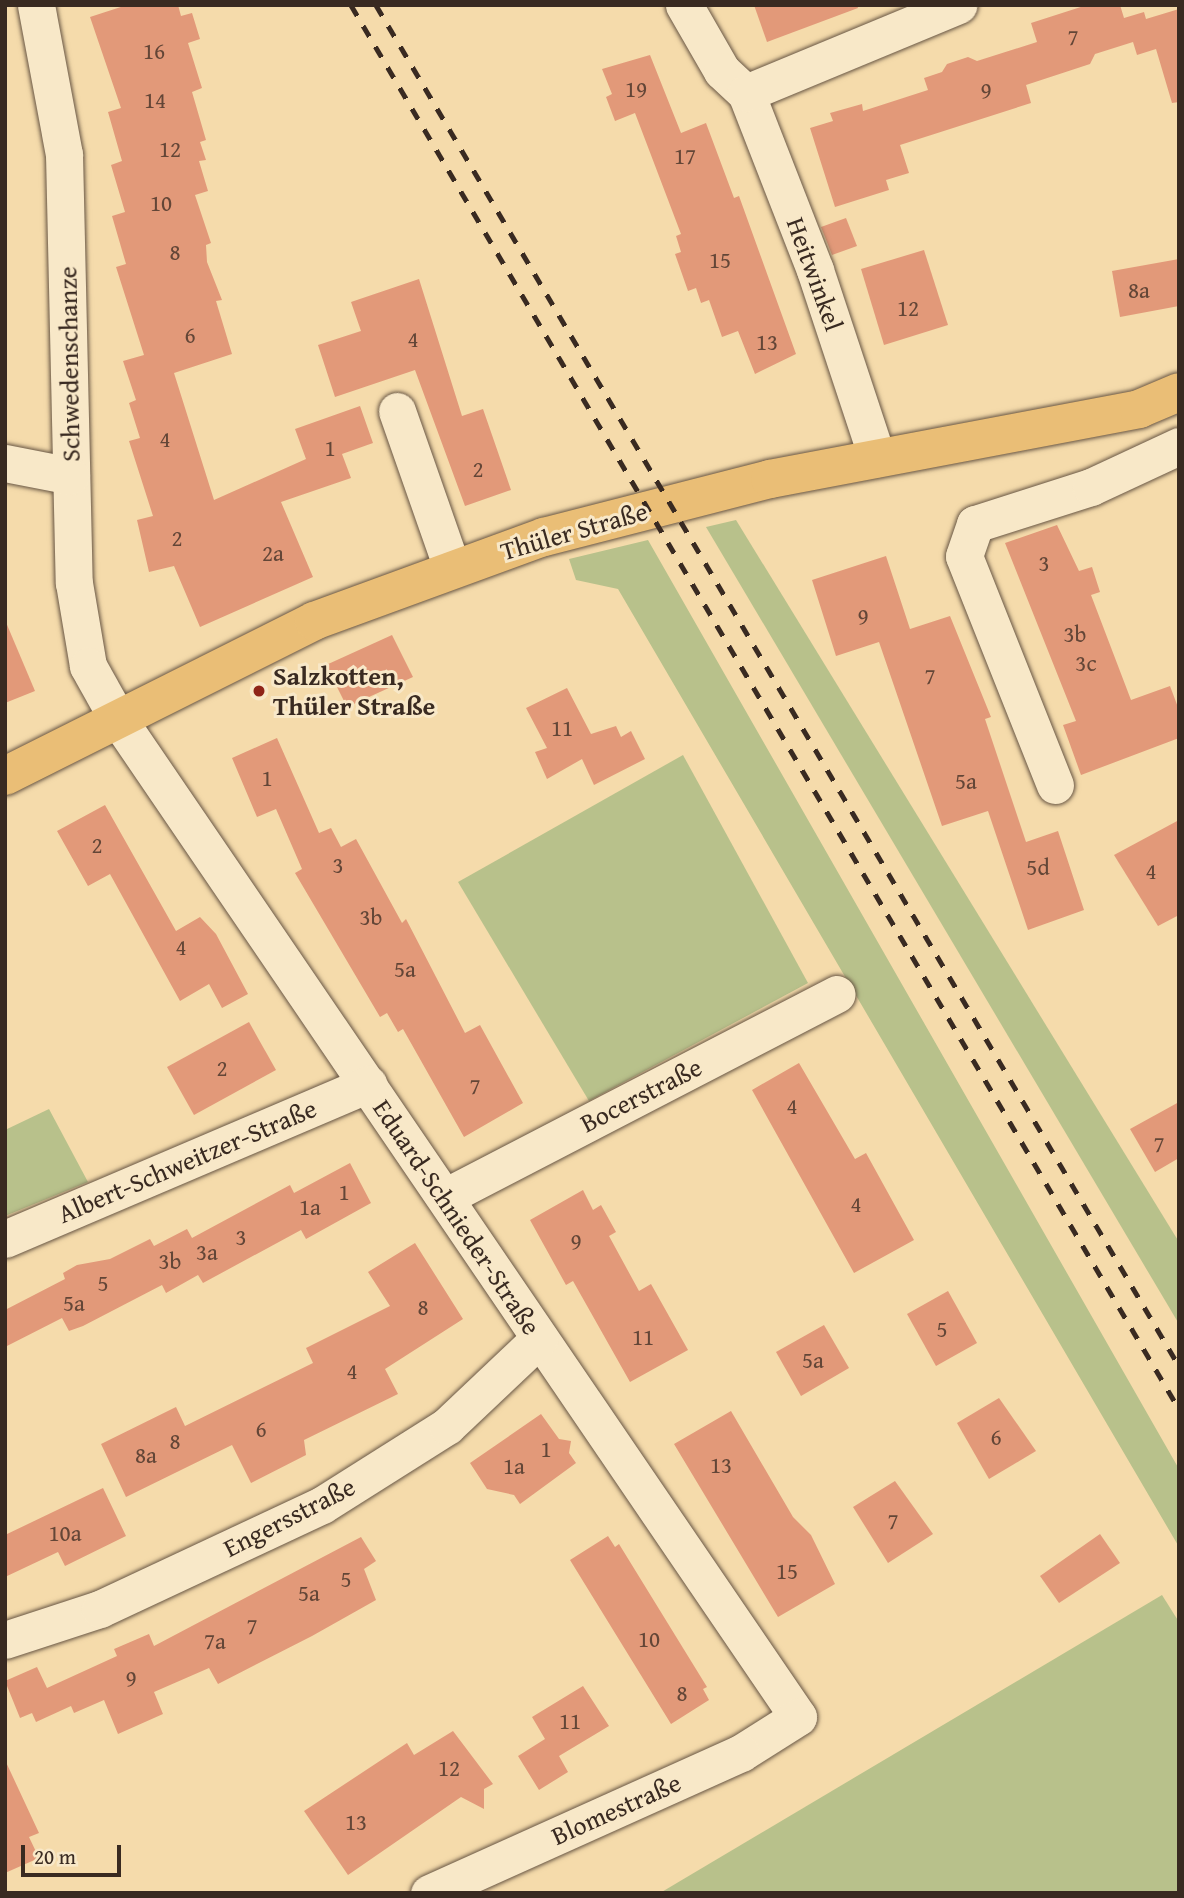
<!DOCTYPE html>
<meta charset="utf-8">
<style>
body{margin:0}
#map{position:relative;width:1184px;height:1898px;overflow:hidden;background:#f5dbab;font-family:"Gentium Book Plus",serif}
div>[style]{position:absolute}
.green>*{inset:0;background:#b8c18b}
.building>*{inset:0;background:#e29979}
.roads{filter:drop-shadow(0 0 2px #685644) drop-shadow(0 0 2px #685644)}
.minor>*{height:37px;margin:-18.5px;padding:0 18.5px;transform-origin:18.5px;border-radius:18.5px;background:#f8e8c8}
.major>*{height:38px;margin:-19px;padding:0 19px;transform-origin:19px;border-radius:19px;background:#eabe76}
.rail>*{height:5px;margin-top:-2.5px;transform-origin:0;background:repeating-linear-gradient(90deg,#392a21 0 12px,transparent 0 24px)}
.dots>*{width:19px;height:19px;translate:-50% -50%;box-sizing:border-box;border:4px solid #f8e8c8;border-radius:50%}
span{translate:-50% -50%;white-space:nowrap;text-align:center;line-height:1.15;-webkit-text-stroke:6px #f8e8c8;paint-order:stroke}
.number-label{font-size:23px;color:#634637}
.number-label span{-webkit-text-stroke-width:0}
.street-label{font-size:26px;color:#392a21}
.poi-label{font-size:26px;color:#392a21;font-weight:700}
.left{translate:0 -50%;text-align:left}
.frame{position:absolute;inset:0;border:7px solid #392a21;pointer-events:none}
.scale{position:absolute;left:21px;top:1845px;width:100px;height:32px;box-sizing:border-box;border:4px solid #392a21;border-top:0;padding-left:9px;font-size:21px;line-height:24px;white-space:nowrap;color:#392a21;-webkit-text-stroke:5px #f8e8c8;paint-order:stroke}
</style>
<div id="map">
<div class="green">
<div style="clip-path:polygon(736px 520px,1179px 1242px,1179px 1324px,706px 527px)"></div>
<div style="clip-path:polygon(648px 540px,1179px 1469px,1179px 1547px,618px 589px,576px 580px,569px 559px)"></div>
<div style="clip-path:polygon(683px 755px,808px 983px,589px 1101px,458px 882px)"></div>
<div style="clip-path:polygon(49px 1109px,88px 1182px,5px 1216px,5px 1130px)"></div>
<div style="clip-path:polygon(1162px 1595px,1179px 1622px,1179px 1893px,660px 1893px)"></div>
</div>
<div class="building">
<div style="clip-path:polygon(127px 5px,178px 5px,181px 16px,192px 13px,200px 39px,188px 43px,202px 88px,192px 92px,206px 140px,200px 142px,206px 160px,199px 161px,208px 191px,195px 195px,211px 243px,206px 245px,207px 262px,222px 300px,216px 301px,232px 354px,174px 373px,214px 500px,306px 459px,295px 429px,360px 406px,373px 443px,342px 454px,351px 478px,281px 502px,313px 577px,200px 627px,174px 566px,149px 572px,137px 520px,153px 516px,129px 441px,140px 438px,129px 403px,136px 400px,123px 361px,144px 355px,116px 267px,126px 264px,112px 216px,125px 212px,111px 165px,122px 161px,108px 112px,121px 108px,90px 17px)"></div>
<div style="clip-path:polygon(754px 5px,857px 5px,858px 8px,767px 42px)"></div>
<div style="clip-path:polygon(1087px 5px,1120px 5px,1124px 18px,1144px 12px,1146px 19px,1179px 9px,1179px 102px,1172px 103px,1156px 49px,1137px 55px,1133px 42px,1095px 54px,1090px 64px,1026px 85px,1031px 103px,900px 145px,909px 173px,886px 180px,889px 190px,835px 207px,810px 128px,833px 121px,830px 113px,862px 104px,863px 111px,928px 90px,924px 78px,942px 72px,947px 64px,968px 57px,977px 61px,1037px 42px,1031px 23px)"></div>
<div style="clip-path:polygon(650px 55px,681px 133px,706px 123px,734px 198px,739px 196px,796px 354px,755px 374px,738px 331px,722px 337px,709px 300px,701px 303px,696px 288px,688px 291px,675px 254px,681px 252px,676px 236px,681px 234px,635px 113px,615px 121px,606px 97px,612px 94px,602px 69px)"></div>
<div style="clip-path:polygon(846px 218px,857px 246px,832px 255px,821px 227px)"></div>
<div style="clip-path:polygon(924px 250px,948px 325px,884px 345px,861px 269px)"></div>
<div style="clip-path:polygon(1179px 259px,1179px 306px,1120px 317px,1112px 271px)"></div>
<div style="clip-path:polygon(419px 279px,462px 416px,483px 409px,511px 490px,465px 506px,415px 370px,335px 397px,318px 345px,361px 331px,351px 302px)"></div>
<div style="clip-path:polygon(1057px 525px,1079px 571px,1092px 567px,1100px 592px,1091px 595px,1131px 700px,1170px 686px,1179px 710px,1179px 738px,1081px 775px,1063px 725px,1076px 721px,1005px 543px)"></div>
<div style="clip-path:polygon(886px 556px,910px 629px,950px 616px,991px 717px,985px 719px,1026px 842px,1058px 831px,1084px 910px,1028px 930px,988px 811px,942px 826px,879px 642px,836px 656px,812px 580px)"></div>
<div style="clip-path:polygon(5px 620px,35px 691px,5px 703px)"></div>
<div style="clip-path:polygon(392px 635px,413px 677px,347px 707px,326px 665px)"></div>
<div style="clip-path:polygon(567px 688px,591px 734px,616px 726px,621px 737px,631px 731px,645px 759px,594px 785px,582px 759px,547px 779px,535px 752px,547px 748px,526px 708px)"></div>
<div style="clip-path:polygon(277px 738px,319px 833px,331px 828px,341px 847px,356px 839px,402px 923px,406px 919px,465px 1033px,480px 1025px,523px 1103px,464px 1137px,403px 1029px,398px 1032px,387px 1013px,380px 1017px,295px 873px,302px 869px,276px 809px,257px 817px,232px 758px)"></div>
<div style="clip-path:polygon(105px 805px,176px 931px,200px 917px,216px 934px,248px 994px,222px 1008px,209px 984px,180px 1001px,110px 874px,88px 886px,57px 831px)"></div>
<div style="clip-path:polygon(1179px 820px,1179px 915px,1158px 926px,1114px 855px)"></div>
<div style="clip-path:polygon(249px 1022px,276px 1070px,194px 1115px,167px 1067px)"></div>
<div style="clip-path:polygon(799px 1063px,855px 1159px,866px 1153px,914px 1240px,854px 1273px,752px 1090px)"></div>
<div style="clip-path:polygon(1179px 1102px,1179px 1158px,1155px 1172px,1130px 1129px)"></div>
<div style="clip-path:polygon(350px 1163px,371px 1203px,306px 1239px,301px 1230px,203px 1283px,198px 1275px,166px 1293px,162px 1285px,83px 1326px,69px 1331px,62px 1318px,5px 1347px,5px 1310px,65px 1279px,63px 1273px,77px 1265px,110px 1259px,150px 1239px,154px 1246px,187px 1229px,192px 1238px,290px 1185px,294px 1193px)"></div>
<div style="clip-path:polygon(583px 1190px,593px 1210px,601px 1205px,616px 1232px,609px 1236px,639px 1291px,651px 1284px,688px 1350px,630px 1382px,573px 1281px,566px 1285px,530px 1220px)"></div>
<div style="clip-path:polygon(415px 1243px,463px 1319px,385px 1369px,398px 1394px,304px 1440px,306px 1455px,251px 1483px,232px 1445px,126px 1497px,101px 1444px,176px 1407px,185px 1426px,313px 1363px,306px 1348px,390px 1306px,368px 1272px)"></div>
<div style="clip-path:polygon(948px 1291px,977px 1343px,936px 1366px,907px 1314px)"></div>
<div style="clip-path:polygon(824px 1325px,849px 1368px,801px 1396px,776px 1352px)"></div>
<div style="clip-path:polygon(999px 1398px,1036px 1451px,989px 1479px,957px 1423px)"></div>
<div style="clip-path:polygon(731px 1411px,793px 1517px,811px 1535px,835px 1584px,778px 1617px,674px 1444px)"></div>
<div style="clip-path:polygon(541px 1414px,559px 1439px,571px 1441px,569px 1453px,576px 1463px,520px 1504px,514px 1495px,487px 1489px,470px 1463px)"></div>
<div style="clip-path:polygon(895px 1481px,933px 1534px,888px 1563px,853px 1507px)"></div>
<div style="clip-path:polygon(103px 1488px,126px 1536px,65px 1566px,58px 1552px,5px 1577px,5px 1535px)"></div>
<div style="clip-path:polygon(1100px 1534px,1120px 1563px,1059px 1603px,1040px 1576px)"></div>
<div style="clip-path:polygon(608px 1536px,615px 1547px,619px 1544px,707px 1687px,703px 1689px,709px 1700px,671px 1724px,570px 1560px)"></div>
<div style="clip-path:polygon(361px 1537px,376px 1561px,364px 1569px,376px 1600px,312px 1636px,218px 1684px,209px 1668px,154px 1692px,163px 1714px,118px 1734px,104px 1700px,74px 1713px,71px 1706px,36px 1722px,32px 1713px,20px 1718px,5px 1681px,37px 1667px,47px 1688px,117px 1656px,114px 1649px,149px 1634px,154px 1646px)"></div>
<div style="clip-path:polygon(583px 1686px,609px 1726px,559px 1756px,568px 1772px,539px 1790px,518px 1756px,545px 1739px,532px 1717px)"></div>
<div style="clip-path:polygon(453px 1731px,493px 1784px,484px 1789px,484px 1809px,461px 1797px,348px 1875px,304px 1811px,407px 1743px,414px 1755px)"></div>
<div style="clip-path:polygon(5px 1760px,39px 1833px,29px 1837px,39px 1858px,5px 1873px)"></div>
</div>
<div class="roads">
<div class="minor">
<div style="left:36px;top:5px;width:152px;rotate:79.4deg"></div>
<div style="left:64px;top:154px;width:429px;rotate:88.7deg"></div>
<div style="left:74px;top:583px;width:84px;rotate:80.4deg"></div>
<div style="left:88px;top:666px;width:57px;rotate:60.8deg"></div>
<div style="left:116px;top:716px;width:1211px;rotate:55.73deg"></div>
<div style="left:798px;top:1717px;width:67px;rotate:147.7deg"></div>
<div style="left:741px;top:1753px;width:342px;rotate:155.8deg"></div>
<div style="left:684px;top:5px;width:76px;rotate:60.1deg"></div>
<div style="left:722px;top:71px;width:33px;rotate:43deg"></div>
<div style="left:746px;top:93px;width:190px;rotate:68.7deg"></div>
<div style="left:815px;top:270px;width:198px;rotate:71.7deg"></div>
<div style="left:746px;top:93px;width:230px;rotate:-22.5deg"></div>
<div style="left:397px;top:411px;width:166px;rotate:70.7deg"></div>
<div style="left:5px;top:463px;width:67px;rotate:11.1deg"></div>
<div style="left:1055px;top:785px;width:246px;rotate:-111.7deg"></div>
<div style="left:964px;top:556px;width:34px;rotate:-71deg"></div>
<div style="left:975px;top:524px;width:122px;rotate:-17.7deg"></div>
<div style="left:1091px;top:487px;width:97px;rotate:-25deg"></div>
<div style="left:445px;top:1197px;width:441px;rotate:-27.4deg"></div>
<div style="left:5px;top:1239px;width:395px;rotate:-23.1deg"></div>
<div style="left:5px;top:1640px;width:100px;rotate:-18.1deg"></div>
<div style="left:100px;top:1609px;width:245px;rotate:-25.1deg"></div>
<div style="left:322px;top:1505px;width:148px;rotate:-32.3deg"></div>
<div style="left:447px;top:1426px;width:127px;rotate:-43.4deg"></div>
</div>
<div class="major">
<div style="left:5px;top:776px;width:346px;rotate:-26.6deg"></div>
<div style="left:314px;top:621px;width:245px;rotate:-20.1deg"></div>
<div style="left:544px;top:537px;width:233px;rotate:-14.4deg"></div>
<div style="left:770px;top:479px;width:376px;rotate:-10.7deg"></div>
<div style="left:1139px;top:409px;width:43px;rotate:-23deg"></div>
</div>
</div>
<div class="rail">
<div style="left:351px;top:5px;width:1630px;rotate:59.47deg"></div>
<div style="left:376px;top:5px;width:1580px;rotate:59.46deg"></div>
</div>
<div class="dots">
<div style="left:259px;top:691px;background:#8f2418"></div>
</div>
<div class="number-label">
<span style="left:1073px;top:37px">7</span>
<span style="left:154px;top:51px">16</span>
<span style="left:636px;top:89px">19</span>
<span style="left:986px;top:90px">9</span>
<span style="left:155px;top:100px">14</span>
<span style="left:170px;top:149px">12</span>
<span style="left:685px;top:156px">17</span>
<span style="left:161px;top:203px">10</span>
<span style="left:175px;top:252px">8</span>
<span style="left:720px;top:260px">15</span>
<span style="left:1139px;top:290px">8a</span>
<span style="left:908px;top:308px">12</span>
<span style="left:190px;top:335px">6</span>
<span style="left:413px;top:339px">4</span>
<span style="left:767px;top:342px">13</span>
<span style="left:165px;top:439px">4</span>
<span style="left:330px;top:448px">1</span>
<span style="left:478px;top:469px">2</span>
<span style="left:177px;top:538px">2</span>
<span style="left:273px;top:553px">2a</span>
<span style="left:1044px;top:563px">3</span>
<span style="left:863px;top:616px">9</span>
<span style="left:1075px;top:634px">3b</span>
<span style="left:1086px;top:663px">3c</span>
<span style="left:930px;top:676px">7</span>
<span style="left:562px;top:728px">11</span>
<span style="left:267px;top:778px">1</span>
<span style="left:966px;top:781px">5a</span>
<span style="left:97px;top:845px">2</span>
<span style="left:338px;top:865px">3</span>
<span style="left:1038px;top:867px">5d</span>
<span style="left:1151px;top:871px">4</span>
<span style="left:371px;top:917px">3b</span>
<span style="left:181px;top:947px">4</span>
<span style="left:405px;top:969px">5a</span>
<span style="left:222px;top:1068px">2</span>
<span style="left:475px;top:1086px">7</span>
<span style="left:792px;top:1106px">4</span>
<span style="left:1159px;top:1144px">7</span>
<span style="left:344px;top:1192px">1</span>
<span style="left:856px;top:1204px">4</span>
<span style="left:310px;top:1207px">1a</span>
<span style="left:241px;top:1237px">3</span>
<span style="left:576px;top:1241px">9</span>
<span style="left:207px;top:1252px">3a</span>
<span style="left:170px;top:1261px">3b</span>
<span style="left:103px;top:1283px">5</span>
<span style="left:74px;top:1303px">5a</span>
<span style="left:423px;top:1307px">8</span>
<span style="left:942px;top:1329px">5</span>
<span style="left:643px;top:1337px">11</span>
<span style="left:813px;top:1360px">5a</span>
<span style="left:352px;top:1371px">4</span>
<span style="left:261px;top:1429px">6</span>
<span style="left:996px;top:1437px">6</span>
<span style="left:175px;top:1441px">8</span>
<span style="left:546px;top:1449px">1</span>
<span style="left:146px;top:1455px">8a</span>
<span style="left:721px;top:1465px">13</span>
<span style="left:514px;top:1466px">1a</span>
<span style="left:893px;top:1521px">7</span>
<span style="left:65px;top:1533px">10a</span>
<span style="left:787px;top:1571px">15</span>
<span style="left:346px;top:1579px">5</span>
<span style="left:309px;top:1593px">5a</span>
<span style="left:252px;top:1626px">7</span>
<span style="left:649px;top:1639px">10</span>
<span style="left:215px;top:1641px">7a</span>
<span style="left:131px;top:1678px">9</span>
<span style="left:682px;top:1693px">8</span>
<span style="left:570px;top:1721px">11</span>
<span style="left:449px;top:1768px">12</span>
<span style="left:356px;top:1822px">13</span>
</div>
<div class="street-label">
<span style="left:815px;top:274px;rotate:70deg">Heitwinkel</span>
<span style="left:69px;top:364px;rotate:-91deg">Schwedenschanze</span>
<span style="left:574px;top:531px;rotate:-16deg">Thüler Straße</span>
<span style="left:641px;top:1095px;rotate:-27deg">Bocerstraße</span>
<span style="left:187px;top:1161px;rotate:-23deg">Albert-Schweitzer-Straße</span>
<span style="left:457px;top:1217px;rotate:56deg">Eduard-Schnieder-Straße</span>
<span style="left:289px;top:1517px;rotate:-27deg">Engersstraße</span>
<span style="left:616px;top:1809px;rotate:-24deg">Blomestraße</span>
</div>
<div class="poi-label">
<span class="left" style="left:273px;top:691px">Salzkotten,<br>Thüler Straße</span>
</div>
<div class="frame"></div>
<div class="scale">20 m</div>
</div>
